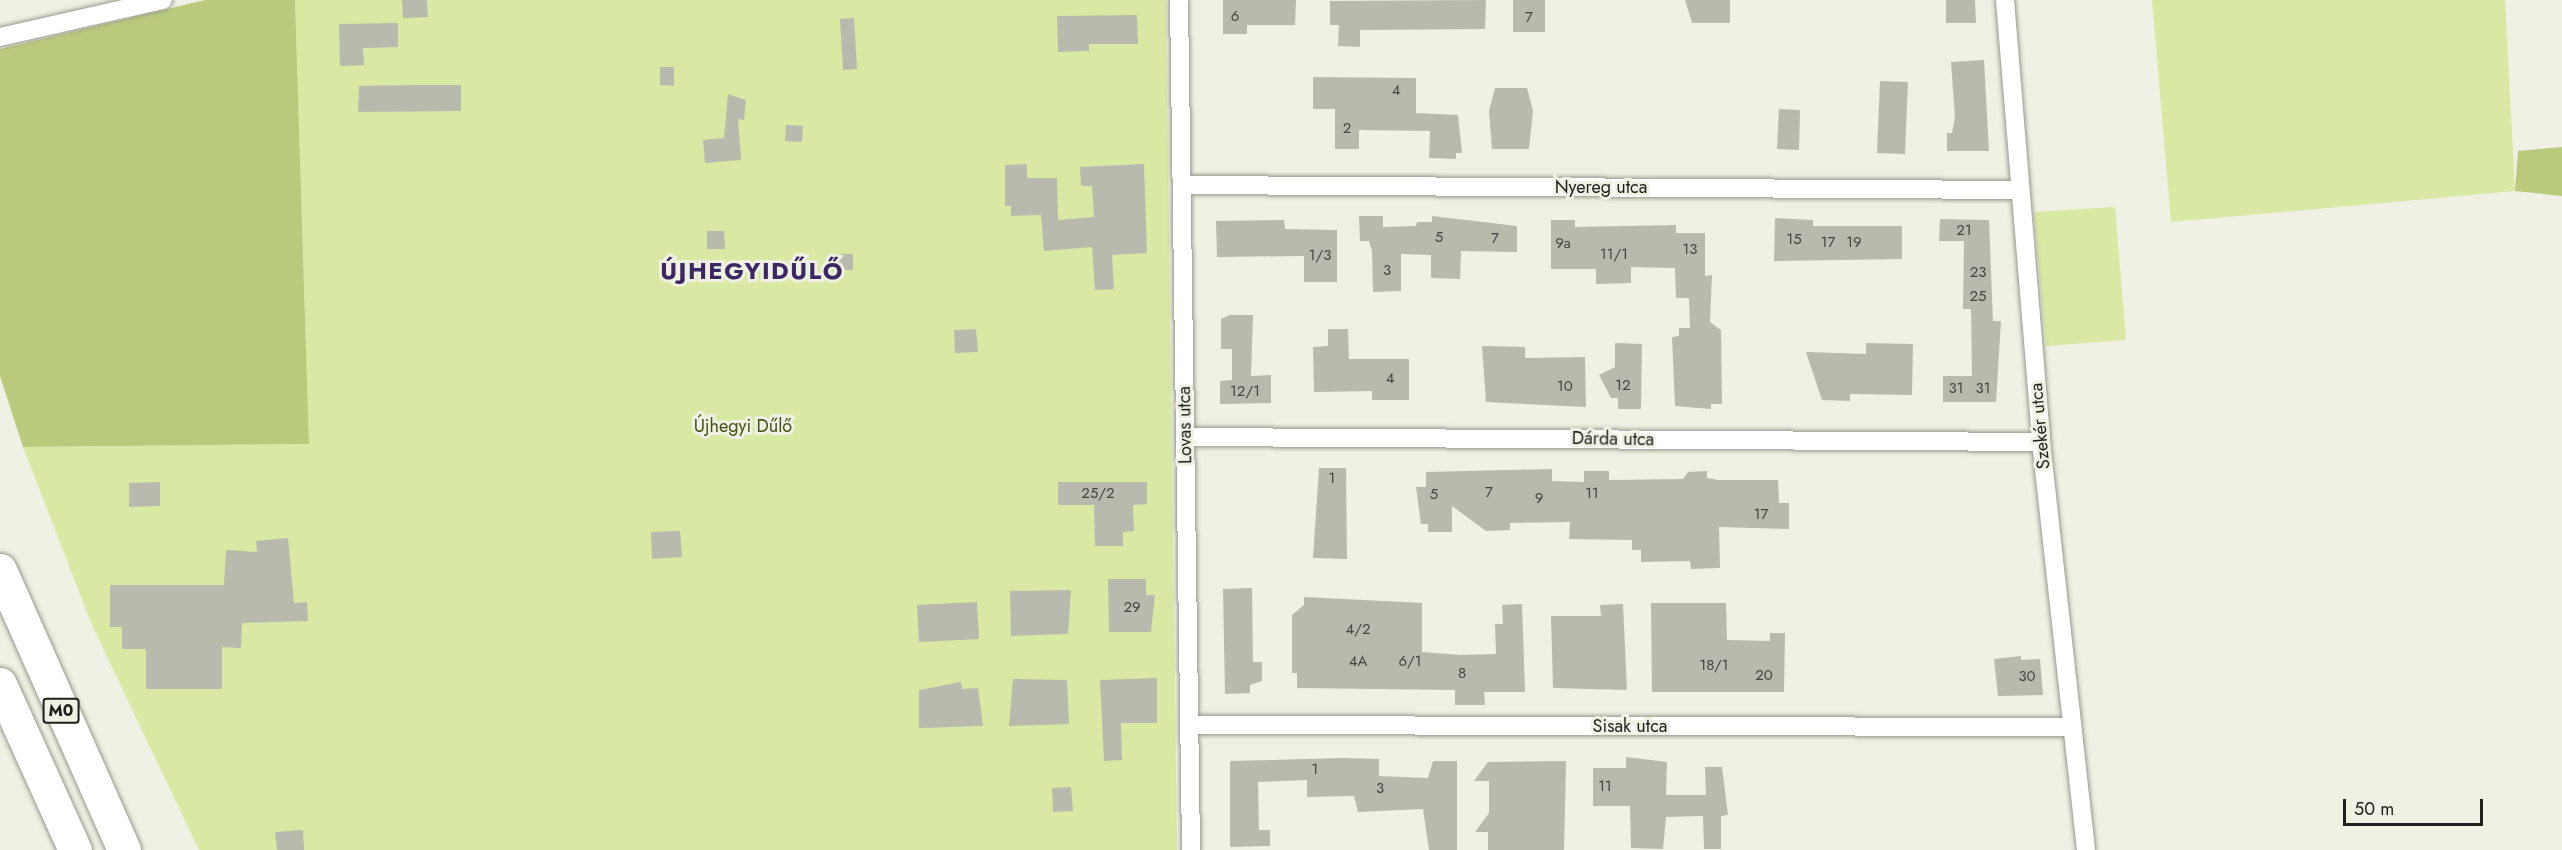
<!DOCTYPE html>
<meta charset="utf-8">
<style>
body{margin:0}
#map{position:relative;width:2562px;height:850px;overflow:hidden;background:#eef1e3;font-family:Jost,sans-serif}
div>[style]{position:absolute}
.green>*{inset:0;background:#d9e9a3}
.forest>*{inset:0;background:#baca7d}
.building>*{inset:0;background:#b7baad}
.roads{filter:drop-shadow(0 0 2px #96998c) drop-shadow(0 0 2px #96998c)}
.street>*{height:18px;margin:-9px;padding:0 9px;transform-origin:9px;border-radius:9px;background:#fff}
.highway>*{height:33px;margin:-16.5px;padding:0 16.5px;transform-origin:16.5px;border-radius:16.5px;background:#fff}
span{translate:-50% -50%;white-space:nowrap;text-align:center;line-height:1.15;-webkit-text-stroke:6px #eef1e3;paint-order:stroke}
.number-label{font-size:15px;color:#444640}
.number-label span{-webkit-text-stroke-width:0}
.shield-label span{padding:2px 4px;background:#eef1e3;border:2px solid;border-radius:4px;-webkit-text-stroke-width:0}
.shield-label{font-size:16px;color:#1e201b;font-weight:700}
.street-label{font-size:18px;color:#1e201b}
.park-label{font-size:18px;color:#465017}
.district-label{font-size:24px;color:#3b2761;font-weight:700;letter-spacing:1.5px}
.scale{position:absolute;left:2343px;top:799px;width:140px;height:27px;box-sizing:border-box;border:3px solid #1e201b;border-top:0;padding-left:8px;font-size:18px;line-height:21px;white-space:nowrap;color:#1e201b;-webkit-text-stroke:4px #eef1e3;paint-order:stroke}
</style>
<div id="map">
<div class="green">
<div style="clip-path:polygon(295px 0,1166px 0,1177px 850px,199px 850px,92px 625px,23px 447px,309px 444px)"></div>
<div style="clip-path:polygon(2152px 0,2505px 0,2515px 191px,2171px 222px)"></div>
<div style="clip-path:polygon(2115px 207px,2126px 340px,2046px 346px,2034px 212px)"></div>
</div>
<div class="forest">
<div style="clip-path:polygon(205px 0,295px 0,309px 444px,23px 447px,0 376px,0 49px)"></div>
<div style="clip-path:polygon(2562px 147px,2562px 196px,2515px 191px,2518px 151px)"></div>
</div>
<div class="building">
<div style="clip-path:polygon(402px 0,427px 0,428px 17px,403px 18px)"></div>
<div style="clip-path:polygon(1223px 0,1296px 0,1295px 25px,1247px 25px,1247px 34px,1223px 34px)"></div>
<div style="clip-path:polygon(1486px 0,1485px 29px,1360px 30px,1360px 47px,1338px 46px,1339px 25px,1330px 25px,1330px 1px)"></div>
<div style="clip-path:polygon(1513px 0,1545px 0,1545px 32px,1513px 32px)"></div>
<div style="clip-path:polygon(1685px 0,1730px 0,1730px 23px,1692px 23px)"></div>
<div style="clip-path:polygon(1946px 0,1975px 0,1976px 23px,1946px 23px)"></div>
<div style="clip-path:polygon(1137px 15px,1138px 44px,1089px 44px,1089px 51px,1058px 52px,1057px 16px)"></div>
<div style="clip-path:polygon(854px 18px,857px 69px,843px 70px,840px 19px)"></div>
<div style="clip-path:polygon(398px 23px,398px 47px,363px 48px,364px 65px,340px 66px,339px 24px)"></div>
<div style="clip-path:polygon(1984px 60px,1989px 151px,1947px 151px,1947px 133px,1952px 133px,1955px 117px,1951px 62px)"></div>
<div style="clip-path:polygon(660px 67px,674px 67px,674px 86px,660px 85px)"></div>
<div style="clip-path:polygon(1313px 77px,1416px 78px,1416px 113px,1458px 115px,1462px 153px,1456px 153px,1456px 159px,1429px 158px,1430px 131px,1359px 130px,1359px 149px,1335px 149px,1335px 109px,1313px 109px)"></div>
<div style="clip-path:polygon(1880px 81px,1908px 82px,1905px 154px,1877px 153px)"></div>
<div style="clip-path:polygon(412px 85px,461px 85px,461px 111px,358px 112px,359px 86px)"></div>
<div style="clip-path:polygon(1495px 88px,1527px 88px,1533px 111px,1529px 149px,1492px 149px,1489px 111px)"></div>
<div style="clip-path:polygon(728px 94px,746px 100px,744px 120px,738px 119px,741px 160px,705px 163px,703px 140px,724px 138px)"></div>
<div style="clip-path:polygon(1779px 109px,1800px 110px,1799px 150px,1777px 149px)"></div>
<div style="clip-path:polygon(786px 125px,803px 126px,802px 142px,785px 141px)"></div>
<div style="clip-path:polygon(1027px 164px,1027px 178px,1057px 178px,1058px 220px,1094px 217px,1092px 186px,1081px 186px,1080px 167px,1144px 164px,1147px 253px,1112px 255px,1114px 289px,1095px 290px,1092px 247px,1044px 251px,1041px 215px,1011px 216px,1011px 206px,1005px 206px,1005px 165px)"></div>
<div style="clip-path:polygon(1359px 216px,1383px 216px,1383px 227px,1416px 226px,1417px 222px,1432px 222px,1432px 216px,1517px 226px,1517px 252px,1461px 251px,1460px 279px,1431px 278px,1431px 255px,1401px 254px,1401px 291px,1373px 292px,1372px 251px,1369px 241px,1360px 241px)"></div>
<div style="clip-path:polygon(1775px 218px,1813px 220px,1813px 226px,1902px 226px,1902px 259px,1774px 261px)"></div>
<div style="clip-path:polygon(1940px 219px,1989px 220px,1993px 321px,2001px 321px,1996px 402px,1943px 402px,1943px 376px,1972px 376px,1971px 309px,1963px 309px,1964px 241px,1939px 241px)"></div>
<div style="clip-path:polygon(1284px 220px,1285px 229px,1337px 230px,1337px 282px,1304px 282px,1304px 256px,1217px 257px,1216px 221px)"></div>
<div style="clip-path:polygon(1551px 220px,1575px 220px,1575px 227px,1676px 225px,1676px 233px,1705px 233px,1705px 276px,1712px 275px,1710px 322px,1721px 330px,1722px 404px,1711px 404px,1711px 409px,1675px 406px,1672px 337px,1679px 336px,1679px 328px,1690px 328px,1689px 298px,1676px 298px,1675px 268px,1631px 267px,1631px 283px,1596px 284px,1596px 269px,1551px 269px)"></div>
<div style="clip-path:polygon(707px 231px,724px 231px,725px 249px,707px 249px)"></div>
<div style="clip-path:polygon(835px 254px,853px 254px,853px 270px,835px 270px)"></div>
<div style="clip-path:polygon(1230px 315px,1253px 315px,1251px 376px,1271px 375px,1271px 403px,1220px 404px,1220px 381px,1232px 380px,1232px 349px,1221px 349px,1221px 319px)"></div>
<div style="clip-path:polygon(976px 329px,978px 352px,955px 353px,954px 330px)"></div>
<div style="clip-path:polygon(1328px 329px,1348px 329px,1349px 359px,1409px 359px,1409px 400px,1372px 400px,1372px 391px,1314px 392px,1313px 347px,1328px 346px)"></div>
<div style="clip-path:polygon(1615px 343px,1642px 344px,1641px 409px,1618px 409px,1618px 398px,1611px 398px,1599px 375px,1615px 367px)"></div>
<div style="clip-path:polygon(1866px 343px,1913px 344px,1912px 395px,1850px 394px,1850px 401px,1822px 400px,1806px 352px,1866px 354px)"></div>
<div style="clip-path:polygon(1482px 346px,1525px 347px,1525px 358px,1585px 357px,1586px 407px,1486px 402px)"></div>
<div style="clip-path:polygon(1319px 468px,1346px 468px,1347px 559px,1313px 558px)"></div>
<div style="clip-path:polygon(1552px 469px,1552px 481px,1584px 482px,1584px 471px,1609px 471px,1609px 480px,1683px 479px,1688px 472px,1707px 471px,1707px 478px,1718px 480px,1778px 480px,1779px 503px,1789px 503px,1789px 529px,1719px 527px,1720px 568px,1691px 569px,1690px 561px,1641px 562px,1641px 550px,1632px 550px,1632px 540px,1569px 539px,1570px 522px,1510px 523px,1510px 530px,1486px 531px,1452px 506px,1452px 532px,1428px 532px,1428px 524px,1421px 524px,1416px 487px,1426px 487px,1426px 472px)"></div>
<div style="clip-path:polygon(160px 482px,160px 506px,129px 507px,129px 483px)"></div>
<div style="clip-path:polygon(1058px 482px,1147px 482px,1147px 504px,1133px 505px,1134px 531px,1123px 532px,1123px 546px,1095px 546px,1094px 505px,1058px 505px)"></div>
<div style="clip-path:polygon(680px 531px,682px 557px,652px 559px,651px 532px)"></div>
<div style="clip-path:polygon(288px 538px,294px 603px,307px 602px,308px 621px,242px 623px,241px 648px,222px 647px,222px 689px,146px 689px,146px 649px,122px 649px,122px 627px,110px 627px,110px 585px,224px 585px,226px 550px,257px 552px,256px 541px)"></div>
<div style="clip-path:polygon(1108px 579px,1146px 579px,1146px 595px,1155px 595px,1151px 632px,1109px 632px)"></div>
<div style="clip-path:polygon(1252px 588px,1253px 662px,1262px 662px,1262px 681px,1250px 685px,1250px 693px,1225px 694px,1223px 589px)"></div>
<div style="clip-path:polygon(1071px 590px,1068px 634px,1011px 636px,1010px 591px)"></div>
<div style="clip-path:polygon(1304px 597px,1422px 603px,1422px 652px,1462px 655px,1496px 654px,1495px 624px,1503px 624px,1502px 605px,1522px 604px,1525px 692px,1484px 692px,1485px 705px,1455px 705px,1455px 690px,1297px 688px,1297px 673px,1292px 673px,1292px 615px,1304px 605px)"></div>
<div style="clip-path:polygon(977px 602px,979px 639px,919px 642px,917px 605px)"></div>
<div style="clip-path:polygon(1651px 603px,1726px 603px,1727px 640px,1770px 641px,1770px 633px,1785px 633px,1784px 692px,1652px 692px)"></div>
<div style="clip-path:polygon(1623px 604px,1627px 690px,1553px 688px,1551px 616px,1601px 616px,1600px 605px)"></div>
<div style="clip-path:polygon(2021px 656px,2021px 660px,2040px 659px,2043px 695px,1998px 696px,1994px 659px)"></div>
<div style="clip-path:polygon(1157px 678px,1157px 723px,1121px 723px,1122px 760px,1104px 761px,1100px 680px)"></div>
<div style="clip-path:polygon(1013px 679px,1067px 680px,1069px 724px,1009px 726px)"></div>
<div style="clip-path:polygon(961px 682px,962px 689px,978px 688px,983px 726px,919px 728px,919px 690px)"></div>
<div style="clip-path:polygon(1626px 757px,1667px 762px,1666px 795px,1706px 795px,1705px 767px,1722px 767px,1728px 815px,1721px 816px,1721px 849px,1704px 849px,1703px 816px,1666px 817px,1663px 849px,1631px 848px,1630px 806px,1593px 806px,1593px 768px,1626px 768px)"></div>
<div style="clip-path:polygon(1343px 758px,1379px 759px,1379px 776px,1428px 778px,1433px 761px,1457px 761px,1457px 850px,1429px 850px,1423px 809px,1358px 812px,1354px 796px,1307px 797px,1307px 780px,1258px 782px,1259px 830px,1270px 830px,1270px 846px,1230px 847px,1230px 761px)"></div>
<div style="clip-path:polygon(1566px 761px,1564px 850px,1488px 850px,1488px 832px,1475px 832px,1489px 813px,1489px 781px,1474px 781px,1488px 762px)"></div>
<div style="clip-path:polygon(1071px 787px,1073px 811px,1053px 812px,1052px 788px)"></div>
<div style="clip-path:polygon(303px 830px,304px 850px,277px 850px,275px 832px)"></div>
</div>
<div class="roads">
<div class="street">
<div style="left:1179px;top:0;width:850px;rotate:89.19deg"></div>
<div style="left:2005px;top:0;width:443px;rotate:85.3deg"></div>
<div style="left:2041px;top:442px;width:410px;rotate:83.7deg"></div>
<div style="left:0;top:37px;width:167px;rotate:-12.8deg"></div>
<div style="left:1182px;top:185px;width:838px;rotate:0.34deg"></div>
<div style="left:1185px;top:437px;width:856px;rotate:0.33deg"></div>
<div style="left:1189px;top:725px;width:882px;rotate:0.13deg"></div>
</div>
<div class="highway">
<div style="left:0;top:570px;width:306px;rotate:66.1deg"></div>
<div style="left:0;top:684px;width:182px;rotate:65.7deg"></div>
</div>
</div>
<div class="number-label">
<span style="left:1235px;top:17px">6</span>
<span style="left:1529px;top:18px">7</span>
<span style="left:1396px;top:91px">4</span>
<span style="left:1347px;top:129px">2</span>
<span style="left:1964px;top:231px">21</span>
<span style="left:1439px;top:238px">5</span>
<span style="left:1495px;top:239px">7</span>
<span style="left:1794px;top:240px">15</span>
<span style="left:1828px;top:243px">17</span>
<span style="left:1854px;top:243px">19</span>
<span style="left:1563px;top:244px">9a</span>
<span style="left:1690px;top:250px">13</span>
<span style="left:1614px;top:255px">11/1</span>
<span style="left:1320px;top:256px">1/3</span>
<span style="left:1387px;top:271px">3</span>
<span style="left:1978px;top:273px">23</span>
<span style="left:1978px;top:297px">25</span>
<span style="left:1390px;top:379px">4</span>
<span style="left:1623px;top:386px">12</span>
<span style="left:1565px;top:387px">10</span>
<span style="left:1956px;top:389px">31</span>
<span style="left:1983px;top:389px">31</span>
<span style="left:1245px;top:392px">12/1</span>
<span style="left:1332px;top:479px">1</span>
<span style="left:1489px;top:493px">7</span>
<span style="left:1098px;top:494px">25/2</span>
<span style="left:1592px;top:494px">11</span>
<span style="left:1434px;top:495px">5</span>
<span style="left:1539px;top:499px">9</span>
<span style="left:1761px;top:515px">17</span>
<span style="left:1132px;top:608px">29</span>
<span style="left:1358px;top:630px">4/2</span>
<span style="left:1358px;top:662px">4A</span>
<span style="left:1410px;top:662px">6/1</span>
<span style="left:1714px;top:666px">18/1</span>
<span style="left:1462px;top:674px">8</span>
<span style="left:1764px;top:676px">20</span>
<span style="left:2027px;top:677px">30</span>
<span style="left:1315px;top:770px">1</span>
<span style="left:1605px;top:787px">11</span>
<span style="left:1380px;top:789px">3</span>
</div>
<div class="shield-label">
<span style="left:61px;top:711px">M0</span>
</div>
<div class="street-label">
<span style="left:1601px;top:187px">Nyereg utca</span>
<span style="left:1185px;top:425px;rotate:-91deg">Lovas utca</span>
<span style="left:2040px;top:426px;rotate:-95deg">Szekér utca</span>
<span style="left:1613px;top:439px;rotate:1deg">Dárda utca</span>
<span style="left:1630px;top:726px">Sisak utca</span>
</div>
<div class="park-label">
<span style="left:743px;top:426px">Újhegyi Dűlő</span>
</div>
<div class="district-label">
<span style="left:752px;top:271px">ÚJHEGYIDŰLŐ</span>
</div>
<div class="scale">50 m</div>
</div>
